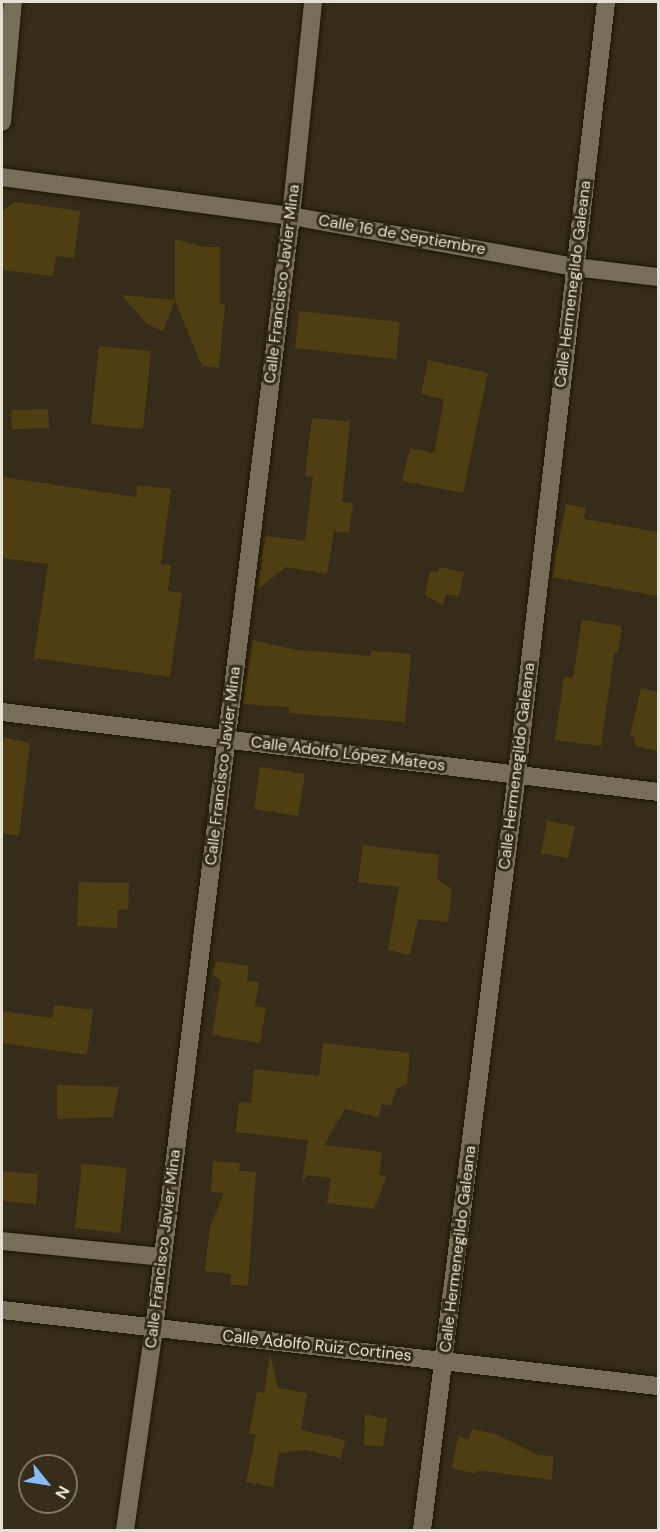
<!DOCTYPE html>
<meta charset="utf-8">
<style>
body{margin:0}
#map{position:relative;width:660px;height:1532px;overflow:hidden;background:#352d1a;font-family:"DM Sans",sans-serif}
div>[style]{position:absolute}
.building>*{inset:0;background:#4f3e11}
.roads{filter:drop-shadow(0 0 2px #1c1504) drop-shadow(0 0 2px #1c1504)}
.minor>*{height:18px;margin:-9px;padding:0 9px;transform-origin:9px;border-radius:9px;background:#766e59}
span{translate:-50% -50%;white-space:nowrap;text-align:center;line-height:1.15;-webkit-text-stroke:6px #352d1a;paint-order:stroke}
.street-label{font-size:16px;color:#e4e0d4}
.frame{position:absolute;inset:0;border:3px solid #e4e0d4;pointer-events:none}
.north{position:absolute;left:18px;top:1454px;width:60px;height:60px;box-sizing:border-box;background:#352d1a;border:2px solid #7b7564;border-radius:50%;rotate:120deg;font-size:16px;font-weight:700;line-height:24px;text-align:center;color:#e4e0d4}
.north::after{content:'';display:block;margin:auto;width:21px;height:27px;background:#87bbfb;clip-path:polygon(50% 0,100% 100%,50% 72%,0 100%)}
</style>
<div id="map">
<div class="building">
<div style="clip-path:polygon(15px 202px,80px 211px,74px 258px,56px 256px,53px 276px,2px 270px,3px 211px)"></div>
<div style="clip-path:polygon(175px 239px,203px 247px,220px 247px,220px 304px,225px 305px,219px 368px,202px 366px,175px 301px,163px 331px,147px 324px,122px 295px,175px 300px)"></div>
<div style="clip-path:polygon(299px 311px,400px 322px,396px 359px,295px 348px)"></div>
<div style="clip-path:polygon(99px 346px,151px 351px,143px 429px,91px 424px)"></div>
<div style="clip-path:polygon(428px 360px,488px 373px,463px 493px,402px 481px,410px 448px,434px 453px,444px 399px,421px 394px)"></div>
<div style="clip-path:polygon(48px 409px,49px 428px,12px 429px,11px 410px)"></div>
<div style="clip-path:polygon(312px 418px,350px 422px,342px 502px,353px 503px,349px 533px,334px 531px,327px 574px,286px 567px,258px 589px,265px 536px,305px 541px,313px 477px,305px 476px)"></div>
<div style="clip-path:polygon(2px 477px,136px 497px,137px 485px,171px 489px,161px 564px,171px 565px,168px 591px,182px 593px,170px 677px,34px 658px,48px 564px,2px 558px)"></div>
<div style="clip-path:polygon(566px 504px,586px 508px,584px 519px,658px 532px,658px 596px,552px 577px)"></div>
<div style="clip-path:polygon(439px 567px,464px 572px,459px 596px,446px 594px,443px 605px,425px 595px,430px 571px,438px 572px)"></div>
<div style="clip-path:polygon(582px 620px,622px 626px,618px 653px,614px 653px,601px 746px,555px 740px,564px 677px,573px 678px)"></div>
<div style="clip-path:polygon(253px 640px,297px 650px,371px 656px,371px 651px,411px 654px,405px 722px,289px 713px,289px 707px,243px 704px)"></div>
<div style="clip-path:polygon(641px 688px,658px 692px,658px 751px,636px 746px,634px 737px,630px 736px)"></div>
<div style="clip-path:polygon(2px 737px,30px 743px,19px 836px,2px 833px)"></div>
<div style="clip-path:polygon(260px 767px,305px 774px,298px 816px,254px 809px)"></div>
<div style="clip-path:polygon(547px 821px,575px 826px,568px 858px,541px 853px)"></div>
<div style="clip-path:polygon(363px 845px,439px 855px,437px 879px,452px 889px,448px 922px,418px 919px,410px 955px,388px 950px,399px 887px,358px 882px)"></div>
<div style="clip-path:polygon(79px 882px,129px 883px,128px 910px,118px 909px,117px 928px,77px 926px)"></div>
<div style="clip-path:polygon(216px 961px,249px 966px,247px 981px,259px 982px,255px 1006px,266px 1008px,260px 1043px,212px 1035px,221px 980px,213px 975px)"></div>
<div style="clip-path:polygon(54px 1005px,93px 1010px,87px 1055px,2px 1043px,2px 1011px,52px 1018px)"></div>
<div style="clip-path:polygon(323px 1043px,410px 1053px,407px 1084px,396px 1089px,391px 1106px,382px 1104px,378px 1117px,345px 1109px,324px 1145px,382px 1152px,379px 1175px,387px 1176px,374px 1209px,327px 1203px,331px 1178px,307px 1175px,302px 1183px,308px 1140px,236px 1132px,239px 1102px,251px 1103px,254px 1069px,319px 1076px)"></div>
<div style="clip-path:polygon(57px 1085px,119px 1087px,113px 1117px,57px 1119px)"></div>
<div style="clip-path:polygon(213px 1161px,240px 1163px,239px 1171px,256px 1172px,248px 1286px,230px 1284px,231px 1274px,205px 1271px,210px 1227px,224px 1193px,211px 1192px)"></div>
<div style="clip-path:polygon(82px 1164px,127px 1168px,120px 1233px,75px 1228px)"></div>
<div style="clip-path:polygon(2px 1171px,38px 1174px,36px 1204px,2px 1201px)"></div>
<div style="clip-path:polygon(270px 1354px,278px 1388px,307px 1393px,301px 1430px,345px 1440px,341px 1458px,305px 1450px,279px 1453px,273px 1487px,246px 1482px,256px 1434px,249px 1433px,257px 1392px,264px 1393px)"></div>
<div style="clip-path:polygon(365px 1414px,387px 1419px,383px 1447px,364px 1445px)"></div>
<div style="clip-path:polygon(472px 1429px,495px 1434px,538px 1455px,553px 1456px,552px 1480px,477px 1470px,476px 1474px,452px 1468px,458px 1437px,469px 1439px)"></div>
</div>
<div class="roads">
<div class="minor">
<div style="left:2px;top:122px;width:121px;rotate:-84.8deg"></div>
<div style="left:2px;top:177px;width:292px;rotate:7.7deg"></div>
<div style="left:291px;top:216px;width:289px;rotate:10.2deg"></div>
<div style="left:575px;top:267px;width:84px;rotate:6.9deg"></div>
<div style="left:2px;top:712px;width:661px;rotate:6.95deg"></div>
<div style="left:2px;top:1241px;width:161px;rotate:5.7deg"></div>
<div style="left:2px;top:1310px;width:660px;rotate:6.61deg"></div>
<div style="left:125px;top:1530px;width:203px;rotate:-81.8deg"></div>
<div style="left:154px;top:1329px;width:1121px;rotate:-82.98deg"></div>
<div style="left:291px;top:216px;width:215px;rotate:-84.1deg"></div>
<div style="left:422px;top:1530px;width:762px;rotate:-82.84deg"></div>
<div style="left:517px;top:774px;width:777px;rotate:-83.42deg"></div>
</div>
</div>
<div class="street-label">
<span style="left:402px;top:235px;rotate:10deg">Calle 16 de Septiembre</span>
<span style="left:282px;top:284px;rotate:-83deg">Calle Francisco Javier Mina</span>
<span style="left:573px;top:284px;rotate:-83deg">Calle Hermenegildo Galeana</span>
<span style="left:348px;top:754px;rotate:7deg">Calle Adolfo López Mateos</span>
<span style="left:223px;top:766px;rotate:-83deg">Calle Francisco Javier Mina</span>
<span style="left:517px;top:766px;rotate:-83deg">Calle Hermenegildo Galeana</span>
<span style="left:163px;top:1249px;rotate:-83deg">Calle Francisco Javier Mina</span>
<span style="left:458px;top:1249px;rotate:-83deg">Calle Hermenegildo Galeana</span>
<span style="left:317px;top:1346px;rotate:6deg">Calle Adolfo Ruiz Cortines</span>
</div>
<div class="frame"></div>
<div class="north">N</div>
</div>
